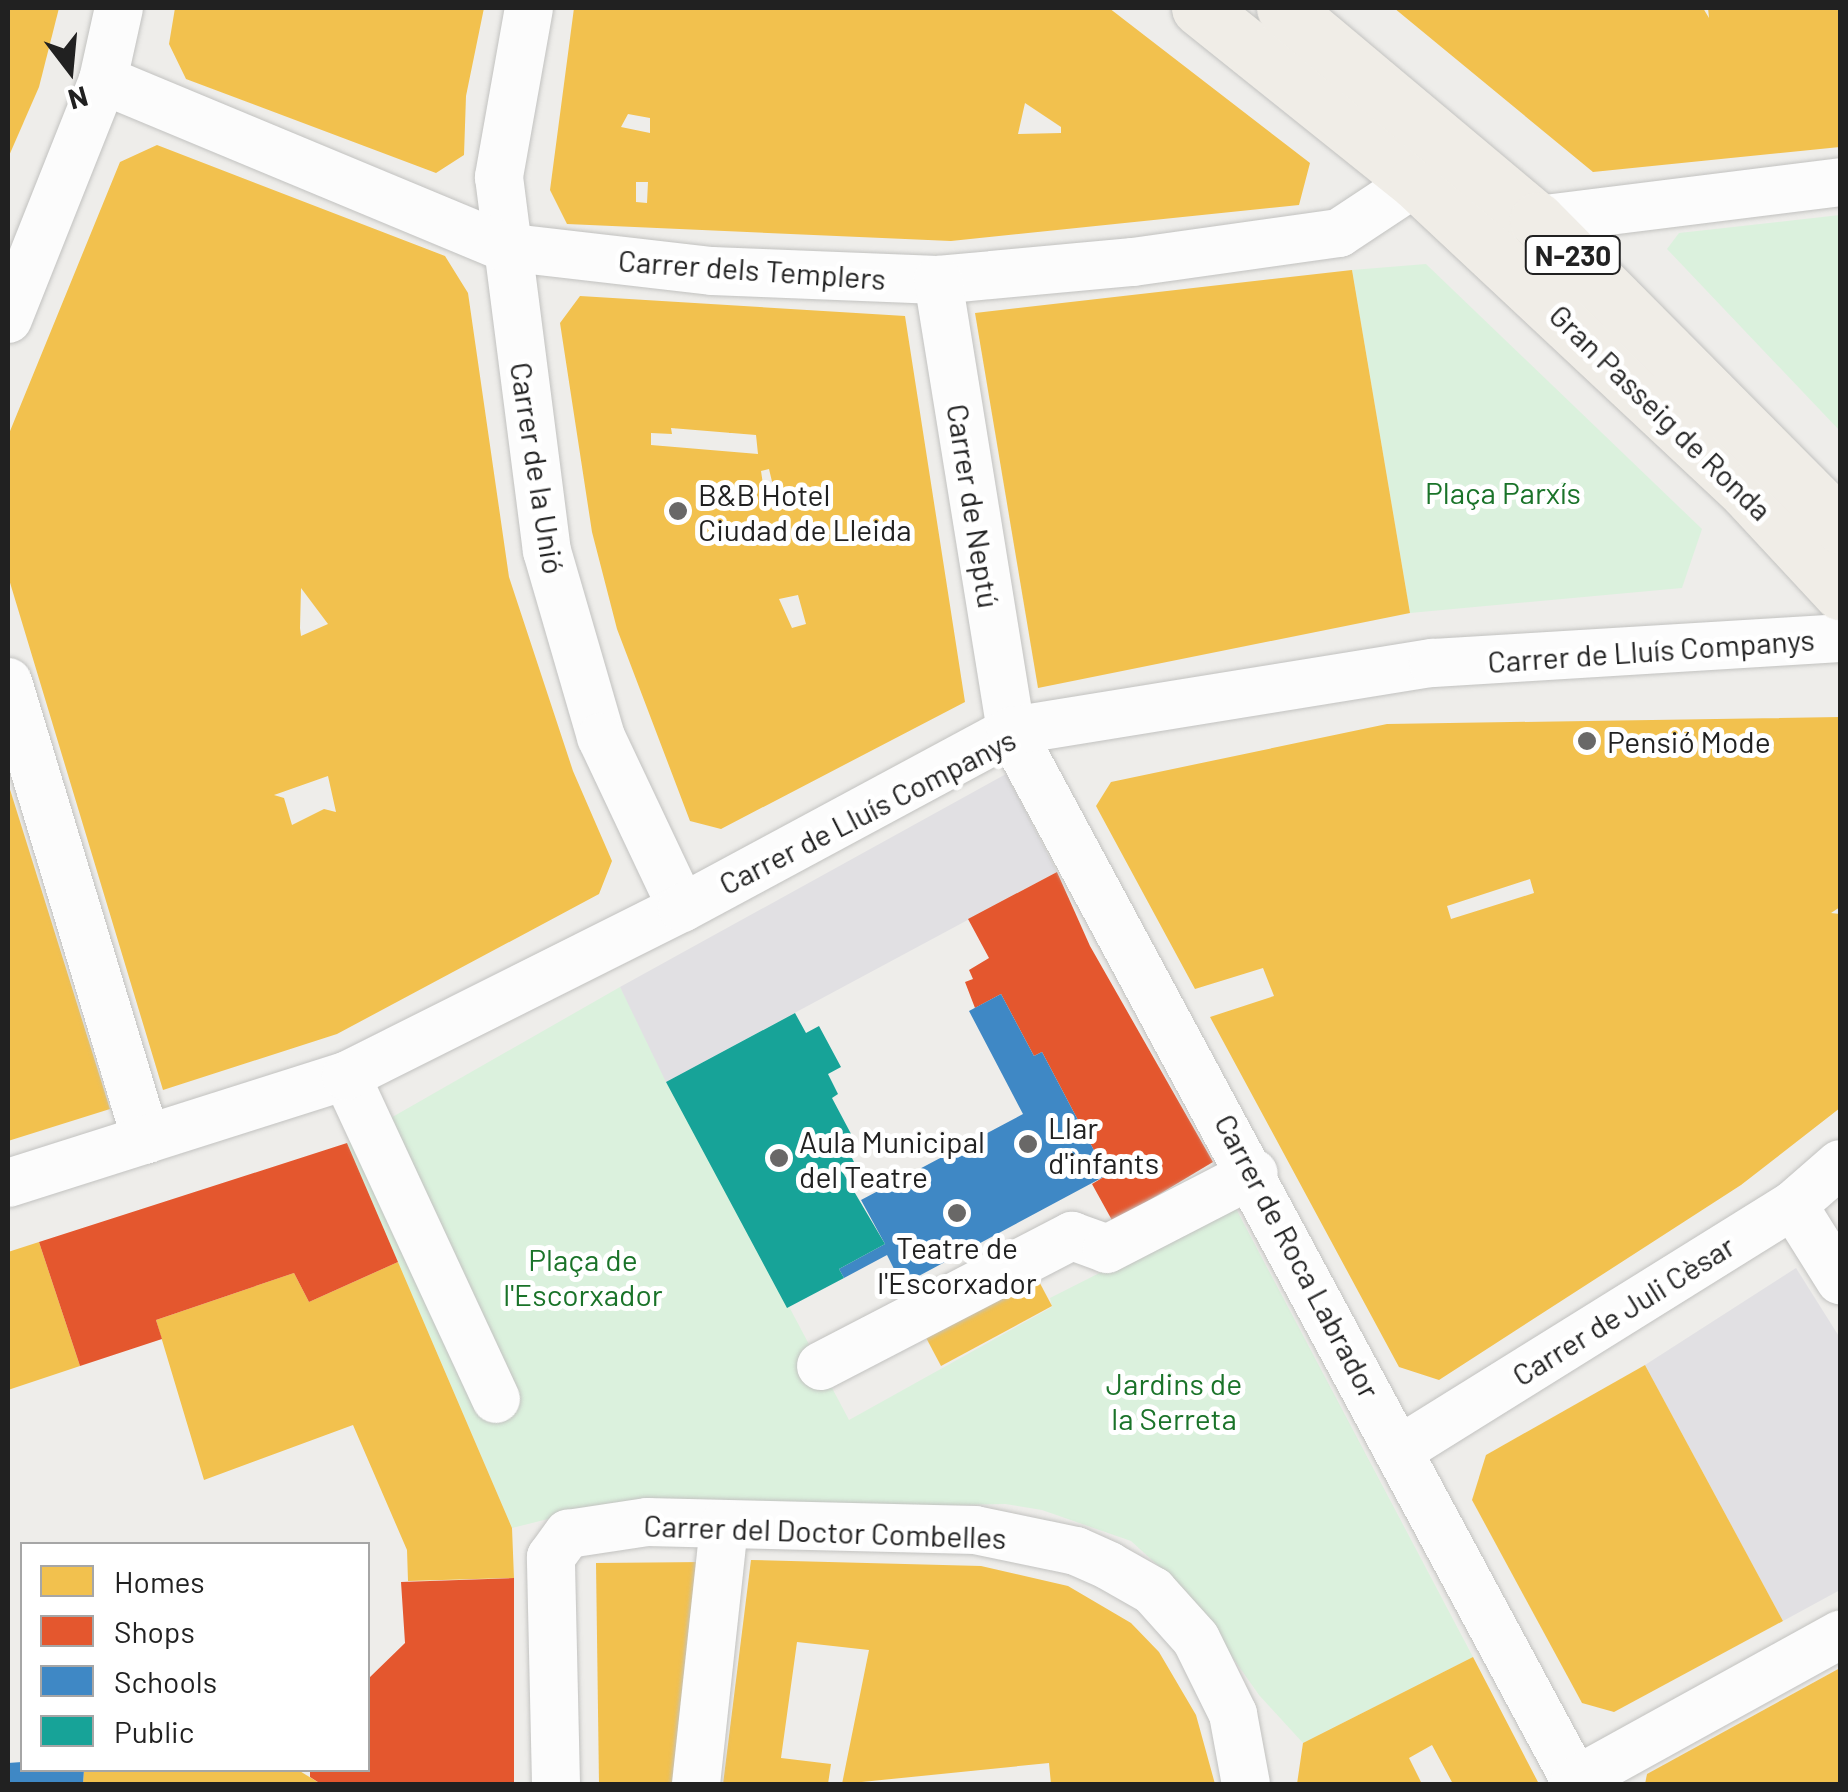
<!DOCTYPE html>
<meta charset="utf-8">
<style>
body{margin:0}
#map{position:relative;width:1848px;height:1792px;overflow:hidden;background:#eeedea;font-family:Barlow,sans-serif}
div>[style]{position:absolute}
.park>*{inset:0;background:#dbf1dd}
.plaza>*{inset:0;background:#e1e0e3}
.homes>*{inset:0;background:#f2c14e}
.shops>*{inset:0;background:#e4572e}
.schools>*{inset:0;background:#3f88c5}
.public>*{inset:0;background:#17a398}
.roads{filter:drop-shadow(0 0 2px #c2c2c0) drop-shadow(0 0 2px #c2c2c0)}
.street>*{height:48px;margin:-24px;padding:0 24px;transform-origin:24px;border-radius:24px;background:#fcfcfc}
.primary>*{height:55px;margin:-27.5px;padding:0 27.5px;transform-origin:27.5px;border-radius:27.5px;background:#f0ede7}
.dots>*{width:28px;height:28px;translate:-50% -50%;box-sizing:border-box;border:5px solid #fff;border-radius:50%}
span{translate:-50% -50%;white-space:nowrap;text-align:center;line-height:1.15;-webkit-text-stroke:10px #fff;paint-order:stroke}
.shield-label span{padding:2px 8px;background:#fff;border:2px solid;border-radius:8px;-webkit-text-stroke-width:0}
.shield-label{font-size:28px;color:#212121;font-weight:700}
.street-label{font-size:30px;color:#212121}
.park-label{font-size:30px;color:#1a7329}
.poi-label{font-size:30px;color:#212121}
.left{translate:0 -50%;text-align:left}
.frame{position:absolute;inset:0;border:10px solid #212121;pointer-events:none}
.legend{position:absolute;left:20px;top:1542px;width:350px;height:230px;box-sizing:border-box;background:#fff;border:2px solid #a6a6a6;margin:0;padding:12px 18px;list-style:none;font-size:30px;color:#212121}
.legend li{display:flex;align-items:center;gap:20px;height:50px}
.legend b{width:50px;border:2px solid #a6a6a6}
.north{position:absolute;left:20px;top:20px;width:100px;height:100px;-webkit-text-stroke:8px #fff;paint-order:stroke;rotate:164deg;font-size:28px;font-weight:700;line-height:40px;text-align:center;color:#212121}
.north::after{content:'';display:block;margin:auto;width:35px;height:45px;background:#212121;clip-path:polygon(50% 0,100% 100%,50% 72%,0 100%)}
</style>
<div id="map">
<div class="park">
<div style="clip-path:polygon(1840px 215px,1840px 431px,1667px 249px,1679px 233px)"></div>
<div style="clip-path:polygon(1426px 264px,1702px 529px,1682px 588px,1410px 613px,1352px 270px)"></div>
<div style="clip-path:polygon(620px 987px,849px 1420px,1052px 1307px,1050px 1298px,1234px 1205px,1473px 1657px,1303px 1743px,1259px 1695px,1185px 1590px,1131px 1541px,1042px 1510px,1005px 1504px,572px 1513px,512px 1528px,347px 1143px)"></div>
</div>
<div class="plaza">
<div style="clip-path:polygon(1006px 774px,1057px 872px,666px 1082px,620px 987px)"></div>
<div style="clip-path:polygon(1796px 1268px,1840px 1338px,1840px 1590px,1783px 1621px,1645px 1365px)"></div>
</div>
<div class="homes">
<div style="clip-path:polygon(8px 8px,59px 8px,39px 87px,8px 158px)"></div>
<div style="clip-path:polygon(175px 8px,484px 8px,466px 96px,464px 155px,436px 173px,186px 79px,169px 44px)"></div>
<div style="clip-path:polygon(evenodd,574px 8px,1109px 8px,1310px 163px,1299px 205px,951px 241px,567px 224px,550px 190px,574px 8px,1025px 103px,1061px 127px,1061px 133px,1018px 134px,1025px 103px,574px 8px,628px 114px,650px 118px,650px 133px,621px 127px,628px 114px,574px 8px,636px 182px,648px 182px,647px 203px,636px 202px,636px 182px)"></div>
<div style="clip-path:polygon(1394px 8px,1703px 8px,1709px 18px,1708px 8px,1840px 8px,1840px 147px,1593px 172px)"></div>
<div style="clip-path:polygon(evenodd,157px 145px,445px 256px,468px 293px,509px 577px,573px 771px,612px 861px,599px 894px,337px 1034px,163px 1090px,8px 576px,8px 436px,120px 162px,157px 145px,301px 588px,328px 624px,301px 636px,300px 628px,301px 588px,157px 145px,328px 776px,336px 812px,324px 809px,292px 825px,284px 798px,274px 795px,328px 776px)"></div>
<div style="clip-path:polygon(1352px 270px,1410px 613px,1038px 688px,975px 313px)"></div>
<div style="clip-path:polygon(evenodd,580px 296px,905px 316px,965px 702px,721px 829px,690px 821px,617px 629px,592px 532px,560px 323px,580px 296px,671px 428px,756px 435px,758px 454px,651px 445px,651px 433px,672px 434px,671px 428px,580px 296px,769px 469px,774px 490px,764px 491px,761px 471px,769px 469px,580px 296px,798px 595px,806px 624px,792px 628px,779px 599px,798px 595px)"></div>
<div style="clip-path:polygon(evenodd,1840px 717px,1840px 907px,1831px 913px,1840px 914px,1840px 1108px,1741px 1185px,1439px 1380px,1399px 1367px,1210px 1017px,1274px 996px,1263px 968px,1195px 989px,1096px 806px,1111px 782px,1387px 724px,1840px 717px,1530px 879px,1534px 893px,1451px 919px,1447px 906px,1530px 879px)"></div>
<div style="clip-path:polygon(8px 783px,110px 1109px,8px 1141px)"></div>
<div style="clip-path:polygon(39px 1242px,80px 1366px,8px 1390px,8px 1252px)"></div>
<div style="clip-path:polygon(398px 1262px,512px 1528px,514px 1578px,408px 1581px,407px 1550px,353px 1425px,204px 1480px,156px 1320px,294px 1273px,309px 1302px)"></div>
<div style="clip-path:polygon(1034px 1272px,1052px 1306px,941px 1366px,923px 1332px)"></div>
<div style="clip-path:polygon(1645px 1365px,1783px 1621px,1614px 1712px,1582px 1703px,1472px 1500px,1486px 1455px)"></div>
<div style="clip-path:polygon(751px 1560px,981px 1566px,1068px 1586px,1131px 1623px,1159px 1652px,1196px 1715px,1215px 1784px,1051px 1784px,1049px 1763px,842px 1784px,869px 1650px,797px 1642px,781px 1758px,831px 1764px,828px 1784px,723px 1784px)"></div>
<div style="clip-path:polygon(704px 1562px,677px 1784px,599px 1784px,596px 1563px)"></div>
<div style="clip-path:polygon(1473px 1657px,1539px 1784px,1453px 1784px,1432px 1745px,1409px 1758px,1422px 1784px,1297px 1784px,1303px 1743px)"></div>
<div style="clip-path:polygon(1840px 1668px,1840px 1784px,1645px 1784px,1647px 1774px)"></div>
<div style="clip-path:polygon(84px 1770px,298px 1770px,321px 1784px,83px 1784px)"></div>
</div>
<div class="shops">
<div style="clip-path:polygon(1057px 872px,1090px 946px,1213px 1162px,1113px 1222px,1092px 1184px,1107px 1175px,1042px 1052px,1034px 1056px,1001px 994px,975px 1008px,965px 982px,973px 979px,969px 970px,989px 958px,968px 919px)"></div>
<div style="clip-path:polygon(347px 1143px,398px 1262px,309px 1302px,294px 1273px,156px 1320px,162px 1339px,80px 1366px,39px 1242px)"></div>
<div style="clip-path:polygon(514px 1578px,514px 1784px,321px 1784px,310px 1777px,310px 1770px,368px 1770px,368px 1679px,405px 1643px,401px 1582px)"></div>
</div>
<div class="schools">
<div style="clip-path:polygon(1001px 994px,1034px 1056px,1042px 1052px,1107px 1175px,902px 1285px,887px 1255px,844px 1278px,839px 1269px,885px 1244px,861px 1200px,1023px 1114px,969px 1011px)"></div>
<div style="clip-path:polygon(22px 1762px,22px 1770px,84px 1770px,83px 1784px,8px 1784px,8px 1763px)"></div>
</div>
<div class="public">
<div style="clip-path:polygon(795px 1013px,806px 1033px,819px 1026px,841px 1067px,828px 1074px,838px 1094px,832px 1098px,858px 1147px,849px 1152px,855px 1164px,842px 1171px,885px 1244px,839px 1269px,844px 1278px,787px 1308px,666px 1082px)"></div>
</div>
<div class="roads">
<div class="street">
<div style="left:529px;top:8px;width:172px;rotate:100.1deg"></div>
<div style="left:499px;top:177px;width:377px;rotate:82.7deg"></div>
<div style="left:547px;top:551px;width:194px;rotate:73.8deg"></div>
<div style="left:601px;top:737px;width:189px;rotate:64.7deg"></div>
<div style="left:103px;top:80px;width:434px;rotate:22.6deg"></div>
<div style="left:504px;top:247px;width:209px;rotate:6.6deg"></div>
<div style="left:712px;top:271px;width:226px;rotate:2.3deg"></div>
<div style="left:938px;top:280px;width:196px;rotate:-5.3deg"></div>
<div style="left:1133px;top:262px;width:208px;rotate:-8deg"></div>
<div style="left:1339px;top:233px;width:92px;rotate:-33.5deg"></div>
<div style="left:1537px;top:220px;width:305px;rotate:-7.1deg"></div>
<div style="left:938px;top:280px;width:457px;rotate:80.8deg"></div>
<div style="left:1011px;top:731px;width:1195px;rotate:61.74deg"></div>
<div style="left:8px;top:319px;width:257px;rotate:-68.3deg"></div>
<div style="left:103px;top:80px;width:74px;rotate:-77.5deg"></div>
<div style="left:8px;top:682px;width:478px;rotate:73.2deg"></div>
<div style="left:346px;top:1076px;width:356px;rotate:65.1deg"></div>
<div style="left:8px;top:1183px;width:355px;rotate:-17.6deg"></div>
<div style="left:346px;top:1076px;width:376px;rotate:-26.6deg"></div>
<div style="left:682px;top:908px;width:374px;rotate:-28.3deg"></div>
<div style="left:1011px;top:731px;width:427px;rotate:-9.2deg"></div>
<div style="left:1433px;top:663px;width:408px;rotate:-3.5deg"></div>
<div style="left:1793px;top:1205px;width:89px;rotate:57.9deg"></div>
<div style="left:821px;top:1366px;width:283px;rotate:-27.4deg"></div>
<div style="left:1072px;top:1236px;width:37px;rotate:20deg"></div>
<div style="left:1107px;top:1249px;width:165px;rotate:-27.3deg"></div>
<div style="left:1401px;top:1449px;width:462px;rotate:-31.9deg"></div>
<div style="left:1793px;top:1205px;width:62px;rotate:-41.1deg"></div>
<div style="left:1575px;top:1781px;width:303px;rotate:-28.9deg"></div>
<div style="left:556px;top:1784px;width:227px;rotate:-91.3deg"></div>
<div style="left:551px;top:1557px;width:29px;rotate:-54deg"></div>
<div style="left:568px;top:1534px;width:80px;rotate:-8.6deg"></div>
<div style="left:647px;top:1522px;width:328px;rotate:1.4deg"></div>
<div style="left:975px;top:1530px;width:103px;rotate:11.7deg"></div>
<div style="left:1076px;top:1551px;width:36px;rotate:24deg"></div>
<div style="left:1109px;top:1566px;width:51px;rotate:29.6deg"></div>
<div style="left:1153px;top:1591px;width:64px;rotate:48.1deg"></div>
<div style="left:1196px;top:1639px;width:84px;rotate:63.7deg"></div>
<div style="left:1233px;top:1714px;width:71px;rotate:79.5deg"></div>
<div style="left:696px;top:1784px;width:261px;rotate:-83.8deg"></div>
</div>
<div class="primary">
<div style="left:1199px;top:8px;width:278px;rotate:38.7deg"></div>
<div style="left:1416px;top:182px;width:453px;rotate:43.1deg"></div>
<div style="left:1747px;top:492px;width:137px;rotate:47.1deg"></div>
<div style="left:1284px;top:8px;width:330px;rotate:40deg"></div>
<div style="left:1537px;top:220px;width:430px;rotate:45.2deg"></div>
</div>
</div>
<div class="dots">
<div style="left:678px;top:511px;background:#696867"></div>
<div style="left:1587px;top:741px;background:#696867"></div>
<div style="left:1028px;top:1144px;background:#696867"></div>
<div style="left:779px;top:1158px;background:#696867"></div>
<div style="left:957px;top:1213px;background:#696867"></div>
</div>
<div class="shield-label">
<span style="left:1573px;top:255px">N-230</span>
</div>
<div class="street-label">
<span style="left:752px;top:269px;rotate:4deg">Carrer dels Templers</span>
<span style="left:1661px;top:412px;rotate:44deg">Gran Passeig de Ronda</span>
<span style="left:538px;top:468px;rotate:81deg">Carrer de la Unió</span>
<span style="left:974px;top:506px;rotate:81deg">Carrer de Neptú</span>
<span style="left:1651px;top:650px;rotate:-4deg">Carrer de Lluís Companys</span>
<span style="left:867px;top:811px;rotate:-27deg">Carrer de Lluís Companys</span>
<span style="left:1298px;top:1256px;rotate:62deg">Carrer de Roca Labrador</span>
<span style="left:1623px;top:1310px;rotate:-32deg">Carrer de Juli Cèsar</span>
<span style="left:825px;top:1531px;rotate:2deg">Carrer del Doctor Combelles</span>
</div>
<div class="park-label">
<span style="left:1503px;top:492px">Plaça Parxís</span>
<span style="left:583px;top:1276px">Plaça de<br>l'Escorxador</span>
<span style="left:1174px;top:1400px">Jardins de<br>la Serreta</span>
</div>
<div class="poi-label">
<span class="left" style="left:698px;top:511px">B&amp;B Hotel<br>Ciudad de Lleida</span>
<span class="left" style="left:1607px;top:741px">Pensió Mode</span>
<span class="left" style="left:1048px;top:1144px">Llar<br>d'infants</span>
<span class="left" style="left:799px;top:1158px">Aula Municipal<br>del Teatre</span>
<span style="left:957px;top:1264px">Teatre de<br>l'Escorxador</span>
</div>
<div class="frame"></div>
<ul class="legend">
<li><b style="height:28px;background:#f2c14e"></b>Homes</li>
<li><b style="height:28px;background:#e4572e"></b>Shops</li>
<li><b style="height:28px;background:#3f88c5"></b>Schools</li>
<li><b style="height:28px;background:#17a398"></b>Public</li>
</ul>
<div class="north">N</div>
</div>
